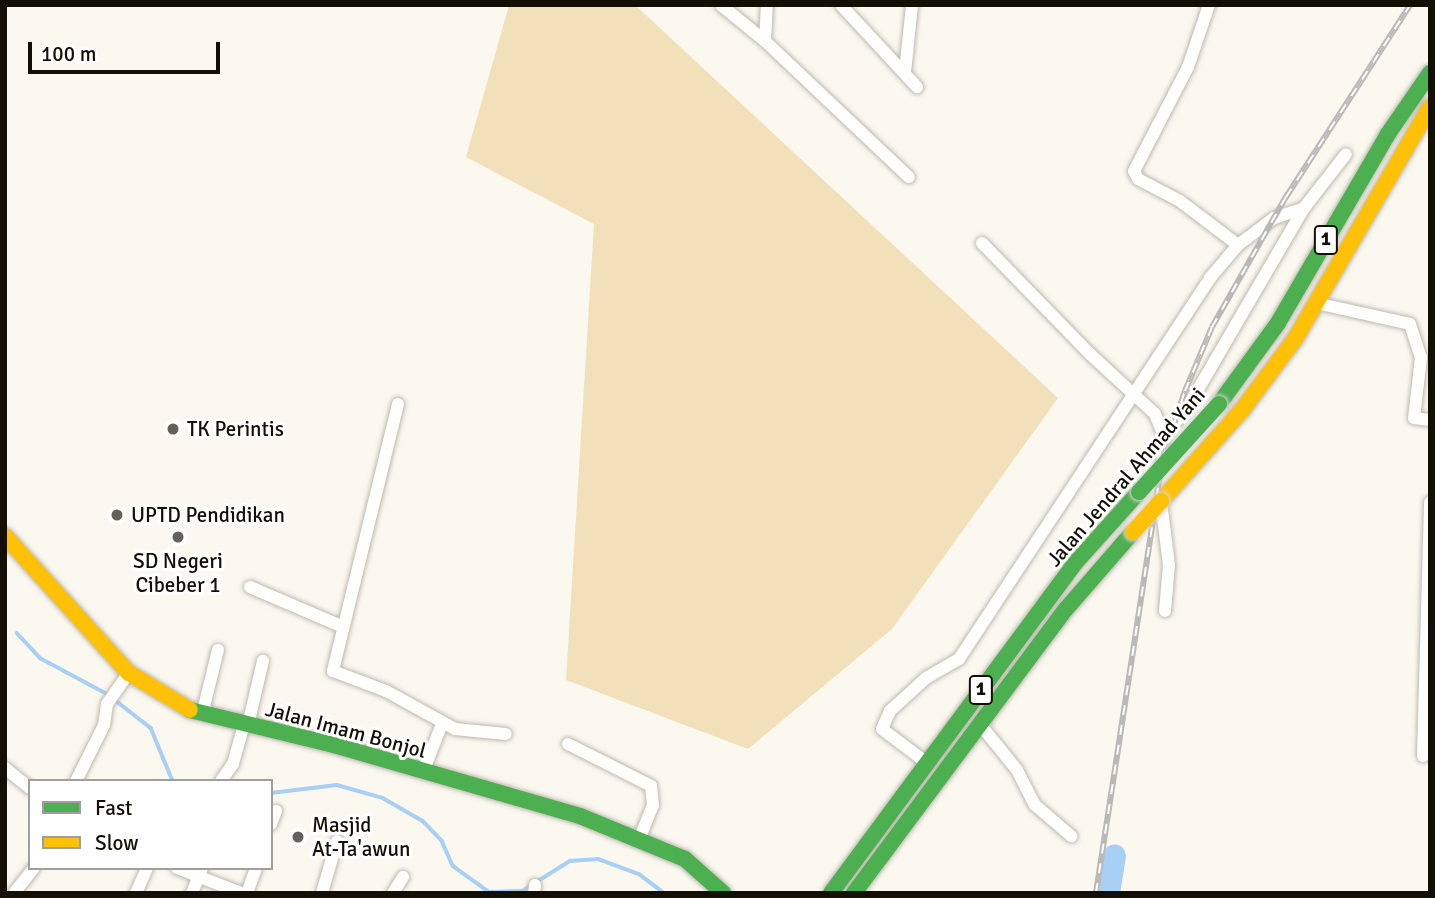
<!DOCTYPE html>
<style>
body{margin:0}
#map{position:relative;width:1435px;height:898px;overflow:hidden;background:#fbf8f0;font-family:Signika,sans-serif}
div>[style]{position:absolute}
.green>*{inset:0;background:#f1e0ba}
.stream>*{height:3.5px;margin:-1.75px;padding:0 1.75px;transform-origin:1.75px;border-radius:1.75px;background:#a8cff4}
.river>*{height:23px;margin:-11.5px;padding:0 11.5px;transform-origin:11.5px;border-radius:11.5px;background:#a8cff4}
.roads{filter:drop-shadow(0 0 2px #bdb9b0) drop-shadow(0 0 2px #bdb9b0)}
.street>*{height:12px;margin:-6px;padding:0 6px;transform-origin:6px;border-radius:6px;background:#fefefd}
.fast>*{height:16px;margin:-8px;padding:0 8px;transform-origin:8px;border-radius:8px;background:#4caf50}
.slow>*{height:16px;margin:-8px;padding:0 8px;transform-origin:8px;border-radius:8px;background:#ffc107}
.rail>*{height:6px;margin-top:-3px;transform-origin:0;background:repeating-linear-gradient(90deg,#fff 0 10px,#bab9b6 0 20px);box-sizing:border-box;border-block:2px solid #bab9b6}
.bridges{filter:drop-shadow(0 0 2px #d8d6d1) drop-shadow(0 0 2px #d8d6d1)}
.fast-bridge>*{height:16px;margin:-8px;padding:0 8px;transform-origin:8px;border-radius:8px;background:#4caf50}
.slow-bridge>*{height:16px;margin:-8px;padding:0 8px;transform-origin:8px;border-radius:8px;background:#ffc107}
.dots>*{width:19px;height:19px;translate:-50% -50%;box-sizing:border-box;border:4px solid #fff;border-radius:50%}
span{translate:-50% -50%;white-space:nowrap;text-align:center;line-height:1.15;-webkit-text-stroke:6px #fff;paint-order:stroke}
.shield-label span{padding:2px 5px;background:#fff;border:2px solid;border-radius:5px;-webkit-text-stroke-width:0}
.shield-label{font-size:19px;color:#140f05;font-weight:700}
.poi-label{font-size:21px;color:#140f05}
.left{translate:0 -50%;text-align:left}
.street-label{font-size:21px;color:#140f05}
.frame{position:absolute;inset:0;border:7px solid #140f05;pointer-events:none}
.legend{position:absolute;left:28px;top:779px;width:245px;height:91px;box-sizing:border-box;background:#fff;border:2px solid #a19f9b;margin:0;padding:9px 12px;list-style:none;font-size:21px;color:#140f05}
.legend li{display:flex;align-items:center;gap:14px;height:35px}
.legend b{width:35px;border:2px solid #a19f9b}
.scale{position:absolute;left:28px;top:42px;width:192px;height:32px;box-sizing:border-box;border:4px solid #140f05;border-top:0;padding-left:9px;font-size:21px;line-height:24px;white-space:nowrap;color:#140f05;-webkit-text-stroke:5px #fff;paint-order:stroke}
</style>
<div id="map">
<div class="green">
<div style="clip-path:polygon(509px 5px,635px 5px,1058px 398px,892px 629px,748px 749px,566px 680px,594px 224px,466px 157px)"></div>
</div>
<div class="stream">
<div style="left:17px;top:633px;width:34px;rotate:47deg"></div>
<div style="left:40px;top:658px;width:78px;rotate:28.2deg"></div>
<div style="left:115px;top:700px;width:46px;rotate:37.9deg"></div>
<div style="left:151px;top:728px;width:57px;rotate:67.5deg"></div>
<div style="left:271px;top:793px;width:66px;rotate:-6.9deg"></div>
<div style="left:337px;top:785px;width:48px;rotate:15.8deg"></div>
<div style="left:383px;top:798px;width:46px;rotate:29.9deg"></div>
<div style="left:423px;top:821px;width:28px;rotate:46deg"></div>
<div style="left:442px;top:841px;width:27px;rotate:66deg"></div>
<div style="left:453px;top:866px;width:44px;rotate:35.8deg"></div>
<div style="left:489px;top:892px;width:34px;rotate:-2deg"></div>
<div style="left:523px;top:891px;width:10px;rotate:-37deg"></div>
<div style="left:538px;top:881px;width:38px;rotate:-32deg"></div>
<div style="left:570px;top:861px;width:28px;rotate:-4deg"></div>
<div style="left:598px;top:859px;width:44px;rotate:20.1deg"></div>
<div style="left:639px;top:874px;width:31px;rotate:37deg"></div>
</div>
<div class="river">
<div style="left:1108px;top:893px;width:38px;rotate:-81deg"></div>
</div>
<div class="roads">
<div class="street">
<div style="left:721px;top:5px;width:57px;rotate:39.3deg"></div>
<div style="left:765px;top:41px;width:36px;rotate:-87deg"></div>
<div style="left:841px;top:5px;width:112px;rotate:47.2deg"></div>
<div style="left:1209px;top:5px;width:65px;rotate:108.7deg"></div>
<div style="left:1188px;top:67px;width:117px;rotate:117.4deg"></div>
<div style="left:1134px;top:171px;width:9px;rotate:63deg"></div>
<div style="left:1138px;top:179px;width:47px;rotate:27.6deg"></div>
<div style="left:1180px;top:201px;width:73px;rotate:37.2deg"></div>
<div style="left:765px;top:41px;width:198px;rotate:43.4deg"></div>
<div style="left:905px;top:72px;width:67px;rotate:-84deg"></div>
<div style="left:982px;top:243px;width:155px;rotate:45.8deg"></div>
<div style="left:1090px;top:354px;width:88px;rotate:42.7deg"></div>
<div style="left:1155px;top:414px;width:24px;rotate:68deg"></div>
<div style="left:1164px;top:436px;width:29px;rotate:94deg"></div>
<div style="left:1316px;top:303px;width:96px;rotate:12.6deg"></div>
<div style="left:1410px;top:324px;width:35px;rotate:72deg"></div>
<div style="left:1421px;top:357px;width:61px;rotate:96.5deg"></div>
<div style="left:1414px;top:418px;width:16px;rotate:7deg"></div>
<div style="left:398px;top:404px;width:275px;rotate:103.7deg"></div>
<div style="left:333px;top:671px;width:57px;rotate:20.7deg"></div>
<div style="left:386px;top:691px;width:79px;rotate:28.8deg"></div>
<div style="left:455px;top:729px;width:51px;rotate:5.6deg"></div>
<div style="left:1164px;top:436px;width:34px;rotate:-50deg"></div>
<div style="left:1186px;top:410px;width:234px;rotate:-59.7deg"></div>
<div style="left:1304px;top:208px;width:68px;rotate:-52.1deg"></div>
<div style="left:1161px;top:501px;width:64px;rotate:82.9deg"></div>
<div style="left:1169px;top:565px;width:46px;rotate:95deg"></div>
<div style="left:250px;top:587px;width:99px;rotate:23.2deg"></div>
<div style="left:202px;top:715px;width:67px;rotate:-76.2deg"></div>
<div style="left:979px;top:723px;width:60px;rotate:51deg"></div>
<div style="left:1017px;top:770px;width:39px;rotate:63deg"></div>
<div style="left:1035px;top:805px;width:48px;rotate:40.7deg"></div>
<div style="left:248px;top:725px;width:66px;rotate:-76.8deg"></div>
<div style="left:568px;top:744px;width:93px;rotate:26.8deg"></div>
<div style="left:651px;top:786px;width:19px;rotate:84deg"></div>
<div style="left:653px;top:805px;width:37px;rotate:112deg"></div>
<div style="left:1423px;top:756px;width:254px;rotate:-88.4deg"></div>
<div style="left:927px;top:763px;width:56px;rotate:-142.9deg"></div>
<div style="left:882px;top:729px;width:20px;rotate:-66deg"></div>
<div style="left:890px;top:711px;width:49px;rotate:-42.5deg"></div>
<div style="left:926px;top:678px;width:38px;rotate:-30deg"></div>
<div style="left:959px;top:659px;width:456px;rotate:-56.6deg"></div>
<div style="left:1210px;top:278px;width:43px;rotate:-49.7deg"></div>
<div style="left:1238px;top:245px;width:45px;rotate:-36.9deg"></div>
<div style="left:1274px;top:218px;width:32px;rotate:-18deg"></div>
<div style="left:5px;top:768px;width:32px;rotate:39deg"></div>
<div style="left:423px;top:772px;width:52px;rotate:-68.4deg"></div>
<div style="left:76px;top:781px;width:63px;rotate:-63.4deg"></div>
<div style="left:104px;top:725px;width:21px;rotate:-82deg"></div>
<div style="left:107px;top:704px;width:38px;rotate:-55deg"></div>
<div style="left:221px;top:781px;width:21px;rotate:-55deg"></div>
<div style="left:233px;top:764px;width:41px;rotate:-74.6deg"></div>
<div style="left:271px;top:824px;width:14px;rotate:-69deg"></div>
<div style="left:177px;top:868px;width:69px;rotate:21.3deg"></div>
<div style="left:15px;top:892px;width:31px;rotate:-52deg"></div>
<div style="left:136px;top:893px;width:27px;rotate:-66deg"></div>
<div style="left:192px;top:893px;width:27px;rotate:-68deg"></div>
<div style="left:247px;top:893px;width:27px;rotate:-70deg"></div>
<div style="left:322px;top:893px;width:54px;rotate:-73.9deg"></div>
<div style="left:393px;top:893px;width:19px;rotate:-58deg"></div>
<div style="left:534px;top:893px;width:8px;rotate:-83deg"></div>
</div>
<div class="fast">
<div style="left:1219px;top:404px;width:100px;rotate:-53.9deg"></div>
<div style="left:1278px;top:323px;width:219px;rotate:-59.8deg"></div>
<div style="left:1388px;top:134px;width:74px;rotate:-55.5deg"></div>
<div style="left:190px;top:710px;width:148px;rotate:13.7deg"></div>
<div style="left:334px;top:745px;width:256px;rotate:16.1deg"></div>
<div style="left:580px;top:816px;width:113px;rotate:22.3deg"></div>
<div style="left:685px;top:859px;width:51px;rotate:41.8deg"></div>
<div style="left:831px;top:893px;width:413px;rotate:-53.5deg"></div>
<div style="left:1077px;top:561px;width:93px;rotate:-48.1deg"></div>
<div style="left:854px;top:893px;width:354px;rotate:-53.3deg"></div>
<div style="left:1066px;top:609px;width:102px;rotate:-49deg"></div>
</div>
<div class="slow">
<div style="left:1161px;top:501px;width:122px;rotate:-48.3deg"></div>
<div style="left:1242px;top:410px;width:89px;rotate:-53.3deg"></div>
<div style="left:1295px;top:339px;width:268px;rotate:-59.8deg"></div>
<div style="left:5px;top:536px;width:185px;rotate:47.9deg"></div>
<div style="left:129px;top:673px;width:71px;rotate:31.2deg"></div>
</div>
</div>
<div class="rail">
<div style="left:1096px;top:893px;width:438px;rotate:-81.3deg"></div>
<div style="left:1162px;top:460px;width:73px;rotate:-71.6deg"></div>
<div style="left:1185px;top:391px;width:69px;rotate:-67.1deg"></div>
<div style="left:1212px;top:327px;width:150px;rotate:-60.4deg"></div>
<div style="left:1286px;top:197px;width:229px;rotate:-57.1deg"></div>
</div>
<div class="bridges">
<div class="fast-bridge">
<div style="left:1139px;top:492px;width:119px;rotate:-47.7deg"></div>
</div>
<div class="slow-bridge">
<div style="left:1133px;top:532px;width:42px;rotate:-47.9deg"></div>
</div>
</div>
<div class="dots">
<div style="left:173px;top:429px;background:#656157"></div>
<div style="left:117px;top:515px;background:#656157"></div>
<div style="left:178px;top:537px;background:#656157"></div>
<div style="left:298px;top:837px;background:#656157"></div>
</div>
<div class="shield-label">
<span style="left:1326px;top:240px">1</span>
<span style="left:981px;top:690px">1</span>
</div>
<div class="poi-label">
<span class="left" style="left:187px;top:429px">TK Perintis</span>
<span class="left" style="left:131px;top:515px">UPTD Pendidikan</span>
<span style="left:178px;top:573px">SD Negeri<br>Cibeber 1</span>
<span class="left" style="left:312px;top:837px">Masjid<br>At-Ta'awun</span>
</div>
<div class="street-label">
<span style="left:1126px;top:477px;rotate:-49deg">Jalan Jendral Ahmad Yani</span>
<span style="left:346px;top:730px;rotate:15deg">Jalan Imam Bonjol</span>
</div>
<div class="frame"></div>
<ul class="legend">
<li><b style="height:9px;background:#4caf50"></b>Fast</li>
<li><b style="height:9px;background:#ffc107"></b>Slow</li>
</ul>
<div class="scale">100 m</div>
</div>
